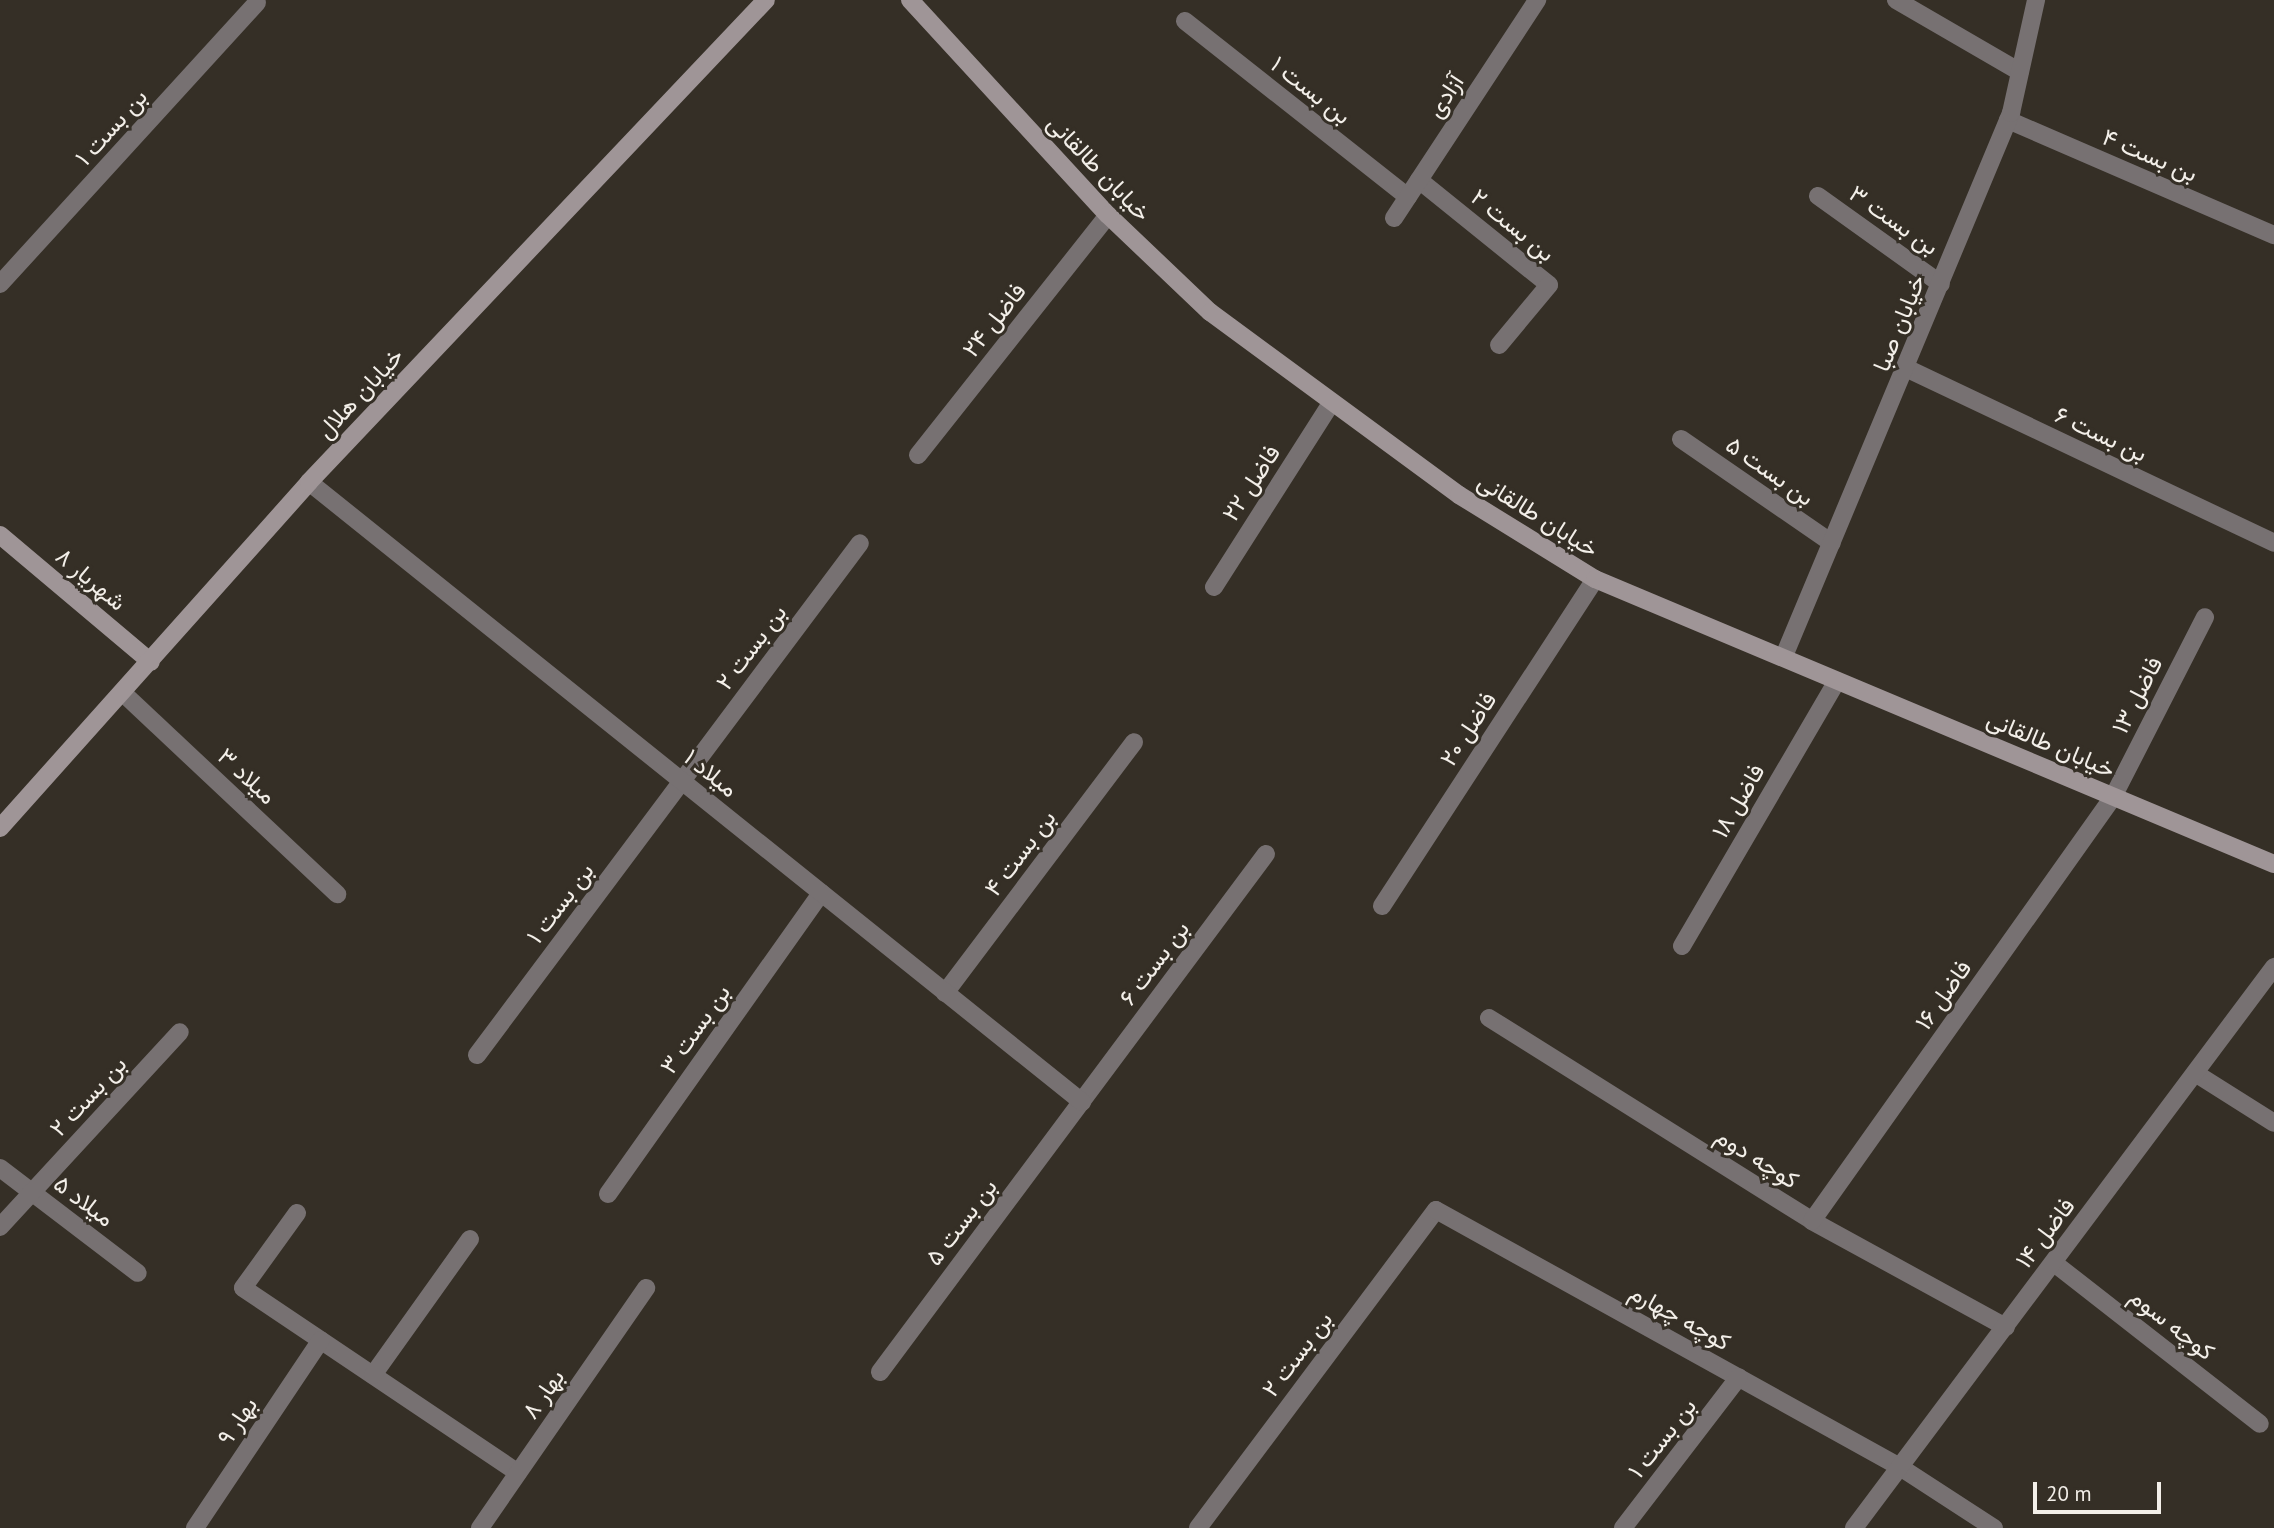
<!DOCTYPE html>
<meta charset="utf-8">
<style>
body{margin:0}
#map{position:relative;width:2274px;height:1528px;overflow:hidden;background:#352f26;font-family:"PT Sans",Vazirmatn,sans-serif}
div>[style]{position:absolute}
.lane>*{height:18px;margin:-9px;padding:0 9px;transform-origin:9px;border-radius:9px;background:#777172}
.street>*{height:18px;margin:-9px;padding:0 9px;transform-origin:9px;border-radius:9px;background:#777172}
.secondary>*{height:18px;margin:-9px;padding:0 9px;transform-origin:9px;border-radius:9px;background:#9f9597}
span{translate:-50% -50%;white-space:nowrap;text-align:center;line-height:1.15;-webkit-text-stroke:6px #352f26;paint-order:stroke}
.street-label{font-size:24px;color:#f3efe9}
.scale{position:absolute;left:2033px;top:1482px;width:128px;height:32px;box-sizing:border-box;border:4px solid #f3efe9;border-top:0;padding-left:9px;font-size:21px;line-height:24px;white-space:nowrap;color:#f3efe9;-webkit-text-stroke:5px #352f26;paint-order:stroke}
</style>
<div id="map">
<div class="lane">
<div style="left:1896px;top:0;width:143px;rotate:30.1deg"></div>
<div style="left:1185px;top:21px;width:284px;rotate:38.3deg"></div>
<div style="left:2008px;top:120px;width:290px;rotate:23.4deg"></div>
<div style="left:1419px;top:180px;width:167px;rotate:38.9deg"></div>
<div style="left:1549px;top:285px;width:78px;rotate:129.8deg"></div>
<div style="left:1818px;top:196px;width:151px;rotate:35.6deg"></div>
<div style="left:1394px;top:218px;width:261px;rotate:-56.7deg"></div>
<div style="left:0;top:284px;width:381px;rotate:-47.6deg"></div>
<div style="left:1908px;top:369px;width:405px;rotate:25.4deg"></div>
<div style="left:1681px;top:439px;width:183px;rotate:34.6deg"></div>
<div style="left:918px;top:455px;width:306px;rotate:-51.6deg"></div>
<div style="left:1214px;top:587px;width:216px;rotate:-57.5deg"></div>
<div style="left:123px;top:693px;width:294px;rotate:43.2deg"></div>
<div style="left:1382px;top:906px;width:390px;rotate:-56.9deg"></div>
<div style="left:1682px;top:946px;width:307px;rotate:-59.7deg"></div>
<div style="left:945px;top:993px;width:314px;rotate:-53deg"></div>
<div style="left:1489px;top:1018px;width:381px;rotate:32.1deg"></div>
<div style="left:1812px;top:1221px;width:221px;rotate:28.7deg"></div>
<div style="left:477px;top:1055px;width:639px;rotate:-53.2deg"></div>
<div style="left:2195px;top:1073px;width:93px;rotate:32.3deg"></div>
<div style="left:0;top:1168px;width:173px;rotate:37.3deg"></div>
<div style="left:608px;top:1194px;width:369px;rotate:-54.7deg"></div>
<div style="left:297px;top:1213px;width:92px;rotate:125.8deg"></div>
<div style="left:243px;top:1288px;width:331px;rotate:33.9deg"></div>
<div style="left:1812px;top:1221px;width:520px;rotate:-54.63deg"></div>
<div style="left:2113px;top:797px;width:202px;rotate:-62.9deg"></div>
<div style="left:0;top:1227px;width:265px;rotate:-47.3deg"></div>
<div style="left:2054px;top:1263px;width:261px;rotate:38deg"></div>
<div style="left:880px;top:1372px;width:646px;rotate:-53.31deg"></div>
<div style="left:373px;top:1375px;width:167px;rotate:-54.5deg"></div>
<div style="left:195px;top:1528px;width:226px;rotate:-56.2deg"></div>
<div style="left:480px;top:1528px;width:292px;rotate:-55.3deg"></div>
<div style="left:1198px;top:1528px;width:397px;rotate:-53.2deg"></div>
<div style="left:1436px;top:1210px;width:530px;rotate:28.98deg"></div>
<div style="left:1900px;top:1467px;width:112px;rotate:33deg"></div>
<div style="left:1623px;top:1528px;width:190px;rotate:-52.5deg"></div>
<div style="left:1854px;top:1528px;width:701px;rotate:-53.18deg"></div>
</div>
<div class="street">
<div style="left:309px;top:482px;width:991px;rotate:38.73deg"></div>
<div style="left:1784px;top:656px;width:589px;rotate:-67.31deg"></div>
<div style="left:2011px;top:113px;width:116px;rotate:-77.5deg"></div>
</div>
<div class="secondary">
<div style="left:910px;top:0;width:292px;rotate:47.4deg"></div>
<div style="left:1108px;top:215px;width:141px;rotate:43.6deg"></div>
<div style="left:1210px;top:312px;width:309px;rotate:36.3deg"></div>
<div style="left:1459px;top:495px;width:160px;rotate:31.7deg"></div>
<div style="left:1595px;top:579px;width:736px;rotate:22.77deg"></div>
<div style="left:0;top:535px;width:197px;rotate:40.1deg"></div>
<div style="left:0;top:828px;width:464px;rotate:-48.2deg"></div>
<div style="left:309px;top:482px;width:664px;rotate:-46.53deg"></div>
</div>
<div class="street-label">
<span style="left:1311px;top:90px;rotate:38deg">بن بست ۱</span>
<span style="left:1445px;top:96px;rotate:-57deg">آزادی</span>
<span style="left:111px;top:127px;rotate:-48deg">بن بست ۱</span>
<span style="left:2150px;top:155px;rotate:23deg">بن بست ۴</span>
<span style="left:1099px;top:168px;rotate:46deg">خیابان طالقانی</span>
<span style="left:1894px;top:220px;rotate:35deg">بن بست ۳</span>
<span style="left:1513px;top:225px;rotate:39deg">بن بست ۲</span>
<span style="left:994px;top:320px;rotate:-52deg">فاضل ۲۴</span>
<span style="left:1899px;top:323px;rotate:-68deg">خیابان صبا</span>
<span style="left:360px;top:393px;rotate:-47deg">خیابان هلال</span>
<span style="left:2101px;top:434px;rotate:25deg">بن بست ۶</span>
<span style="left:1770px;top:471px;rotate:35deg">بن بست ۵</span>
<span style="left:1251px;top:483px;rotate:-57deg">فاضل ۲۲</span>
<span style="left:1538px;top:515px;rotate:32deg">خیابان طالقانی</span>
<span style="left:91px;top:579px;rotate:40deg">شهریار ۸</span>
<span style="left:751px;top:647px;rotate:-53deg">بن بست ۲</span>
<span style="left:2137px;top:695px;rotate:-63deg">فاضل ۱۳</span>
<span style="left:1468px;top:729px;rotate:-57deg">فاضل ۲۰</span>
<span style="left:2051px;top:744px;rotate:23deg">خیابان طالقانی</span>
<span style="left:711px;top:773px;rotate:39deg">میلاد ۱</span>
<span style="left:247px;top:776px;rotate:43deg">میلاد ۳</span>
<span style="left:1738px;top:801px;rotate:-60deg">فاضل ۱۸</span>
<span style="left:1020px;top:853px;rotate:-53deg">بن بست ۴</span>
<span style="left:560px;top:903px;rotate:-53deg">بن بست ۱</span>
<span style="left:1154px;top:963px;rotate:-53deg">بن بست ۶</span>
<span style="left:1943px;top:995px;rotate:-55deg">فاضل ۱۶</span>
<span style="left:695px;top:1029px;rotate:-55deg">بن بست ۳</span>
<span style="left:88px;top:1096px;rotate:-47deg">بن بست ۲</span>
<span style="left:1757px;top:1158px;rotate:32deg">کوچه دوم</span>
<span style="left:84px;top:1201px;rotate:37deg">میلاد ۵</span>
<span style="left:961px;top:1222px;rotate:-53deg">بن بست ۵</span>
<span style="left:2045px;top:1233px;rotate:-53deg">فاضل ۱۴</span>
<span style="left:1680px;top:1317px;rotate:29deg">کوچه چهارم</span>
<span style="left:2172px;top:1324px;rotate:38deg">کوچه سوم</span>
<span style="left:1297px;top:1354px;rotate:-53deg">بن بست ۲</span>
<span style="left:543px;top:1394px;rotate:-55deg">بهار ۸</span>
<span style="left:237px;top:1421px;rotate:-56deg">بهار ۹</span>
<span style="left:1662px;top:1438px;rotate:-52deg">بن بست ۱</span>
</div>
<div class="scale">20 m</div>
</div>
